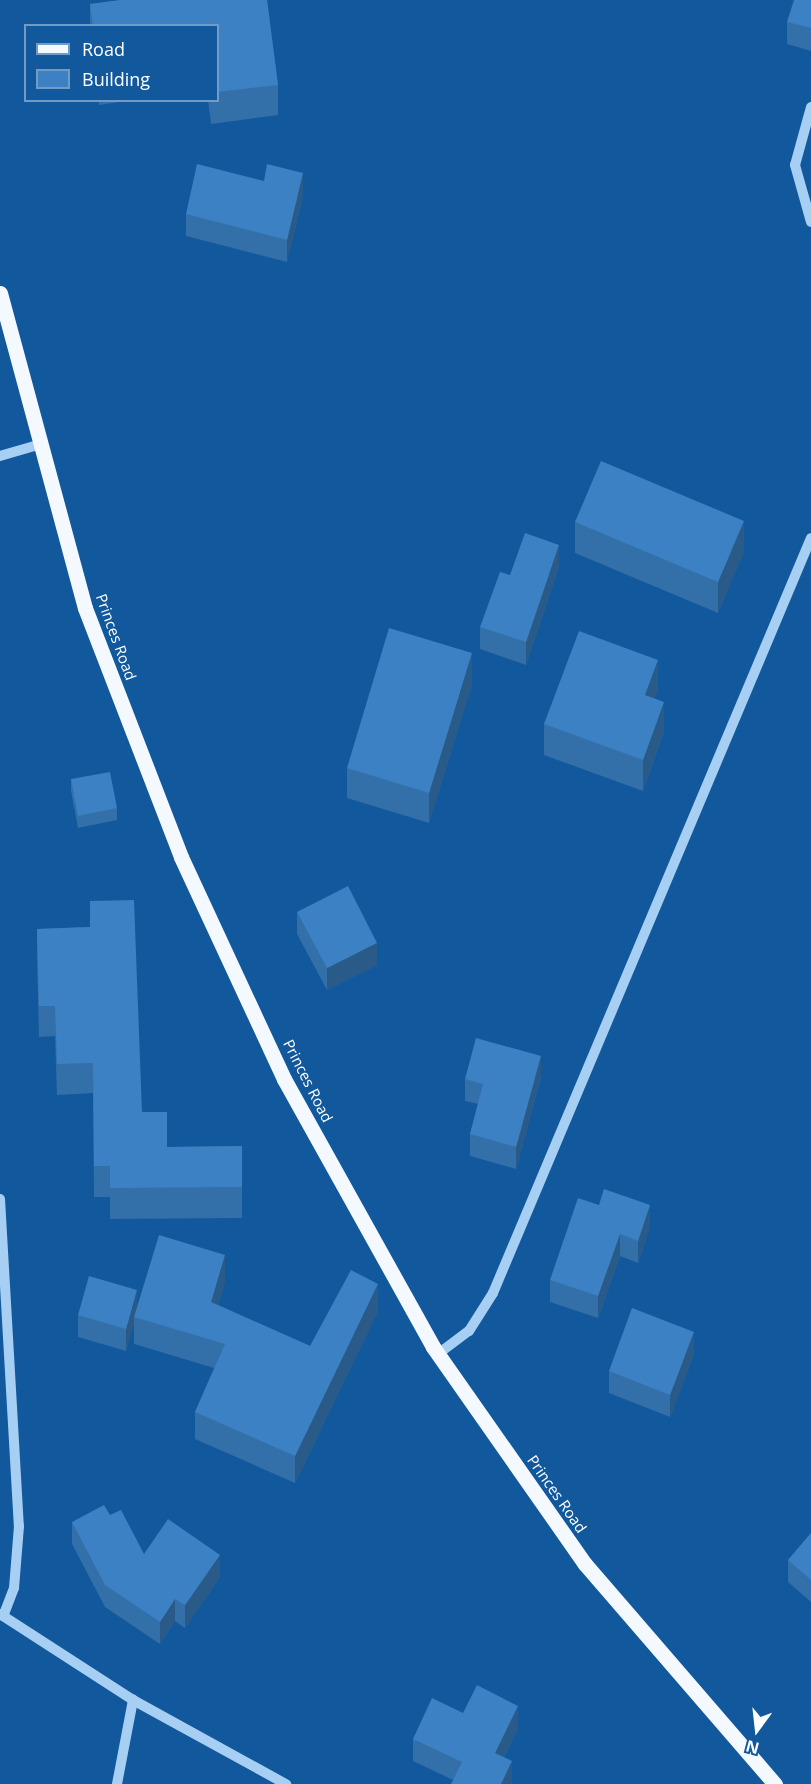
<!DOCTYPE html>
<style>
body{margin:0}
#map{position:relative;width:811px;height:1784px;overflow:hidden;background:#12589c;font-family:"Open Sans",sans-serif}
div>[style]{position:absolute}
.minor>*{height:10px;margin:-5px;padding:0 5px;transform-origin:5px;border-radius:5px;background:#a7cff4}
.major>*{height:15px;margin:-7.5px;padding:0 7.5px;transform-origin:7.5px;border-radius:7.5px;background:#f4f9ff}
.wall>*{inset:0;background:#336fa8}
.shaded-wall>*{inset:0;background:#295a88}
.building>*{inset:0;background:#3b81c3}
span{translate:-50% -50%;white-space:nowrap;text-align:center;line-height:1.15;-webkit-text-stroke:6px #12589c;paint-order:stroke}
.street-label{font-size:15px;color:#fff}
.legend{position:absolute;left:24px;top:24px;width:195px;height:78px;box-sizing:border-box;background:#12589c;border:2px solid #719bc4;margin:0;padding:8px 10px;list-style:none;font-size:18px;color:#fff}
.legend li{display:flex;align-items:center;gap:12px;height:30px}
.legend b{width:30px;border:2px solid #719bc4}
.north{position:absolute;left:727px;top:1700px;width:60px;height:60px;-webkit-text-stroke:4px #12589c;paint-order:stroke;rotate:195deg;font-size:16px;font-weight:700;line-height:24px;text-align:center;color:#fff}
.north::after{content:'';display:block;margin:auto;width:21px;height:27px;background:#fff;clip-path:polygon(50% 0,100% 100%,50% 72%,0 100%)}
</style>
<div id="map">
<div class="minor">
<div style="left:811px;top:107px;width:60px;rotate:105.4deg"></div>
<div style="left:795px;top:165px;width:59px;rotate:74.3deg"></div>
<div style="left:0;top:456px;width:43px;rotate:-16.3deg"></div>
<div style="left:0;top:1199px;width:328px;rotate:86.7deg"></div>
<div style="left:19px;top:1526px;width:62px;rotate:94.6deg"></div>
<div style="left:14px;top:1588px;width:30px;rotate:111deg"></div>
<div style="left:438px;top:1354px;width:39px;rotate:-37deg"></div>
<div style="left:469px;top:1331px;width:45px;rotate:-57.7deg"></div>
<div style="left:493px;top:1293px;width:819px;rotate:-67.16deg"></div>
<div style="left:0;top:1614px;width:158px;rotate:32.9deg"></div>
<div style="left:133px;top:1700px;width:175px;rotate:28.8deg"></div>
<div style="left:117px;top:1784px;width:86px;rotate:-79.2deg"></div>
</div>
<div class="major">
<div style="left:0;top:293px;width:326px;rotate:74.9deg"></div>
<div style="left:85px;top:608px;width:267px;rotate:68.9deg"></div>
<div style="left:181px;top:857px;width:245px;rotate:65.1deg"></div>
<div style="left:284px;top:1079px;width:307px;rotate:60.9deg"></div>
<div style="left:433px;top:1347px;width:265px;rotate:55deg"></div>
<div style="left:585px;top:1564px;width:291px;rotate:49.2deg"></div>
</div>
<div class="wall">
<div style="clip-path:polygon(121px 0,267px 0,278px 85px,278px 115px,211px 124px,208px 100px,218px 100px,218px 26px,90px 26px,90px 4px)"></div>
<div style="clip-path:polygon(811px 0,811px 51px,787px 44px,787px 22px)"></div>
<div style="clip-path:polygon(99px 100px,133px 100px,99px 105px)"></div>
<div style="clip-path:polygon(303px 196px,287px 262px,186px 236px,186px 214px)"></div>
<div style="clip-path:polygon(575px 522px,744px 552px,718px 613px,575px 553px)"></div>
<div style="clip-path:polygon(559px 567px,526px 665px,480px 649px,480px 627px)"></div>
<div style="clip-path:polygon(472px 684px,429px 823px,347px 798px,347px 768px)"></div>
<div style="clip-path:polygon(658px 690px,654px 698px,664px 732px,643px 791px,544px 755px,544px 724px)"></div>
<div style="clip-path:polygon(71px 779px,117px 808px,117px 820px,78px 828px,71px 791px)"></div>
<div style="clip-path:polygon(90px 901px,142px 1112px,167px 1147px,242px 1146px,242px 1218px,110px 1219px,110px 1197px,94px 1197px,93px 1093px,57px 1095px,55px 1036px,39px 1037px,37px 959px,37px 929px,90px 927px)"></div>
<div style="clip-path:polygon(297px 912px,377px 965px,327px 990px,297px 934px)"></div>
<div style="clip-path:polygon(541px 1078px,516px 1169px,470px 1156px,470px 1134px,478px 1104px,465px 1101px,465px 1079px)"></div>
<div style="clip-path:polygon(599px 1205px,650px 1227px,638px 1263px,620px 1256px,598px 1318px,550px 1302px,550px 1280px)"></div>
<div style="clip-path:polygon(225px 1282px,218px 1305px,310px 1346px,378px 1311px,295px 1483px,195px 1439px,195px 1412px,214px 1368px,134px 1344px,134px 1323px,126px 1351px,78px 1337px,78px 1315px,137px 1307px)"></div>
<div style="clip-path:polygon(694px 1354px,670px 1417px,609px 1393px,609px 1371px)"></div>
<div style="clip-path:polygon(110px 1515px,144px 1554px,220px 1577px,185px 1628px,175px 1621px,160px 1644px,105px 1607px,72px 1544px,72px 1522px)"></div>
<div style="clip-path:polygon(811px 1533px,811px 1602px,788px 1582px,788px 1560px)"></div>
<div style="clip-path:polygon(463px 1713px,518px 1728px,504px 1757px,512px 1783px,453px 1780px,413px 1761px,413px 1739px)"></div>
</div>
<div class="shaded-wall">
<div style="clip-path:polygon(303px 173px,303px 196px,287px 262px,287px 240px)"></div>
<div style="clip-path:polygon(744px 521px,744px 552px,718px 613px,718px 582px)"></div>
<div style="clip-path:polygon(559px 545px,559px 567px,526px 665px,526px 642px)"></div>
<div style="clip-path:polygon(472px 653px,472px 684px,429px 823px,429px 793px)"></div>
<div style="clip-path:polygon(658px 660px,658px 690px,645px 726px,645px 695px)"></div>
<div style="clip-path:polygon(664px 702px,664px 732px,643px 791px,643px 760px)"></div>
<div style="clip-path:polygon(377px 943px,377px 965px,327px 990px,327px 968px)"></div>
<div style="clip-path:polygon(541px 1056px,541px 1078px,516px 1169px,516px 1147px)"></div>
<div style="clip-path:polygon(650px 1205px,650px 1227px,638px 1263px,638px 1241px)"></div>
<div style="clip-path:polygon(620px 1234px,620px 1256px,598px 1318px,598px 1296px)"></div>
<div style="clip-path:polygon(225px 1255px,225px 1282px,211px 1329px,211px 1302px)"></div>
<div style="clip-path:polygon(378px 1284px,378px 1311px,295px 1483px,295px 1456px)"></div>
<div style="clip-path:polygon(137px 1290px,137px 1312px,134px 1317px,134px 1323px,126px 1351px,126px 1329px)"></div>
<div style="clip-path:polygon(694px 1332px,694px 1354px,670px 1417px,670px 1395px)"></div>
<div style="clip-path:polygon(220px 1555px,220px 1577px,185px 1628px,185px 1605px)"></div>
<div style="clip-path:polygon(175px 1599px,175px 1621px,160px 1644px,160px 1622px)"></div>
<div style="clip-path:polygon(518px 1706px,518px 1728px,495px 1775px,495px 1753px)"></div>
<div style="clip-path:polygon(512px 1761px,512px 1784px,501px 1784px)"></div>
</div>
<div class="building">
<div style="clip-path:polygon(121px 0,267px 0,278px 85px,218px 92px,218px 26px,93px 26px,90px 4px)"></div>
<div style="clip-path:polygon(794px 0,811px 0,811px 28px,787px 22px)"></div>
<div style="clip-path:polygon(197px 164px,264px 181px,267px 164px,303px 173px,287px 240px,186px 214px)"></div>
<div style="clip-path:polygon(601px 461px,744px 521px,718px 582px,575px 522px)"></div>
<div style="clip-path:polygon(525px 533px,559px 545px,526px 642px,480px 627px,500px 572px,510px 575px)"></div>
<div style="clip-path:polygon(389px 628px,472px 653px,429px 793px,347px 768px)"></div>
<div style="clip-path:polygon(579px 631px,658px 660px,645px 695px,664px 702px,643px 760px,544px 724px)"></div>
<div style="clip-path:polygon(110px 772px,117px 808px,78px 816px,71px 779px)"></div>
<div style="clip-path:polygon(348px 886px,377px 943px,327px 968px,297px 912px)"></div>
<div style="clip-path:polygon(134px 900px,142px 1112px,167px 1112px,167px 1147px,242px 1146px,242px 1187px,110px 1188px,110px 1166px,94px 1166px,93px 1063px,57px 1064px,55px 1006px,39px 1006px,37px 929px,90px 927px,90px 901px)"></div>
<div style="clip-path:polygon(476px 1038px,541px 1056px,516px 1147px,470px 1134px,483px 1084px,465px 1079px)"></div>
<div style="clip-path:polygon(604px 1189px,650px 1205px,638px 1241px,620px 1234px,598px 1296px,550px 1280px,578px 1198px,599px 1205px)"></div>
<div style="clip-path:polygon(159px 1235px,225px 1255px,211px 1302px,310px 1346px,351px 1270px,378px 1284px,295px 1456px,195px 1412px,225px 1344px,134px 1317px)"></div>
<div style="clip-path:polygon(89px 1276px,137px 1290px,126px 1329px,78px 1315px)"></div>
<div style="clip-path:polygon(632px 1308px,694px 1332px,670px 1395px,609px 1371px)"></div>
<div style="clip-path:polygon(104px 1505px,110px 1515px,121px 1510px,144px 1554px,168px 1519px,220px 1555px,185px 1605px,175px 1599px,160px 1622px,105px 1585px,72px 1522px)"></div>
<div style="clip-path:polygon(811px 1533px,811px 1580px,788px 1560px)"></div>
<div style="clip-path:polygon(477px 1685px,518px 1706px,495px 1753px,512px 1761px,501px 1784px,451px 1784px,462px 1762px,413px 1739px,432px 1698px,463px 1713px)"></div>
</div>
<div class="street-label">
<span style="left:116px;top:637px;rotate:70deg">Princes Road</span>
<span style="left:308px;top:1081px;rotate:63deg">Princes Road</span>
<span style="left:557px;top:1494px;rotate:55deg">Princes Road</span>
</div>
<ul class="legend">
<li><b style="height:8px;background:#f4f9ff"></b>Road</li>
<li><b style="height:16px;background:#3b81c3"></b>Building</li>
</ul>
<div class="north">N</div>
</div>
